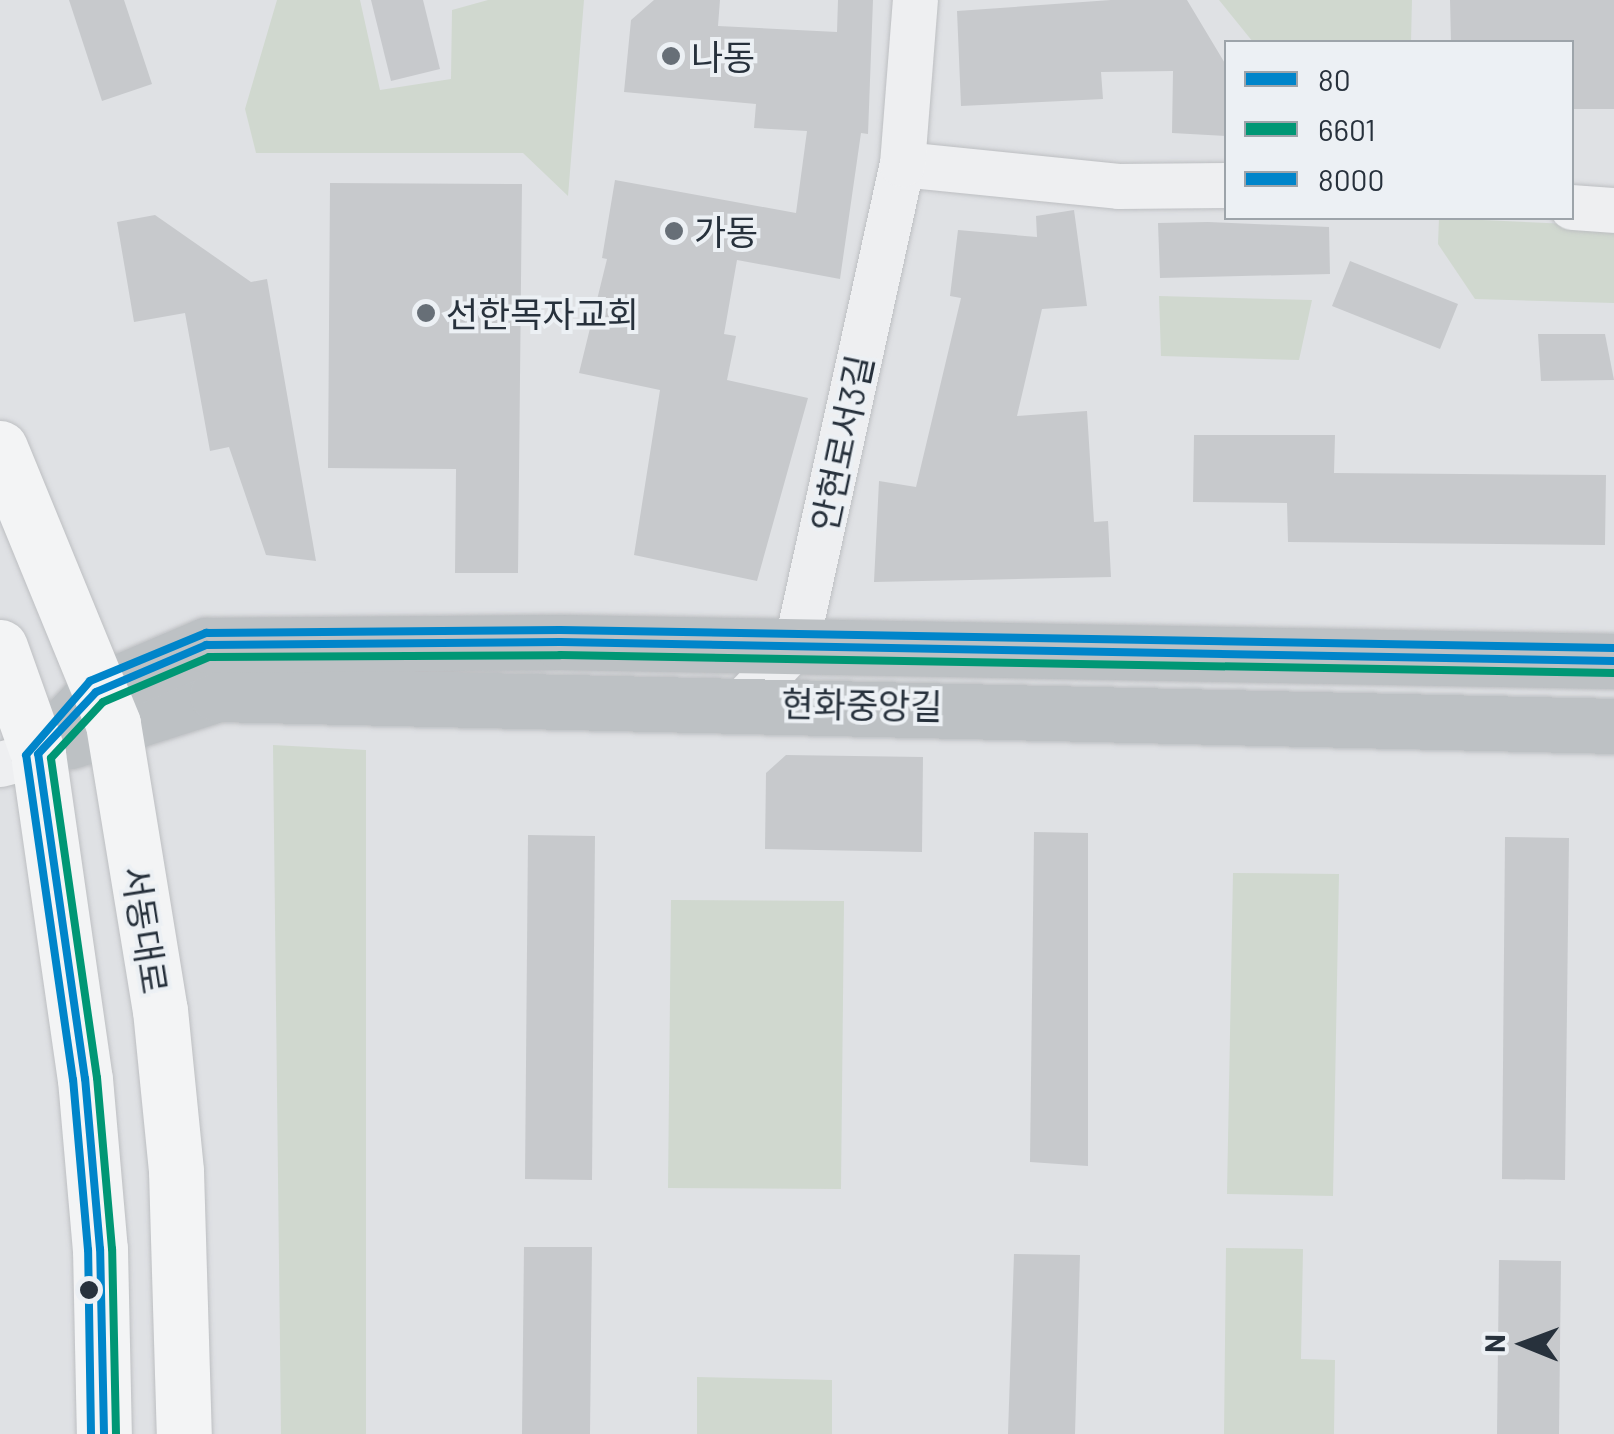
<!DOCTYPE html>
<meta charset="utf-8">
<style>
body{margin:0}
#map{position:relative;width:1614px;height:1434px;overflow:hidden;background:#dfe1e4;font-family:Barlow,"Noto Sans KR",sans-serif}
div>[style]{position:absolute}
.green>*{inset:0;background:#d0d8cf}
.building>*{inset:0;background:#c7c9cc}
.roads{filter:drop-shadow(0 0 2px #bdbfc2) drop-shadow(0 0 2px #bdbfc2)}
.street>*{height:45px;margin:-22.5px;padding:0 22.5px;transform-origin:22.5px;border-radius:22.5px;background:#eeeff1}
.secondary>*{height:55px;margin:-27.5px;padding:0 27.5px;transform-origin:27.5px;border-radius:27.5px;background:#bdc1c4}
.primary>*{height:55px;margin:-27.5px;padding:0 27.5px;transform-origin:27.5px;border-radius:27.5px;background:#f3f4f5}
.bus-1>*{height:8px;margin:-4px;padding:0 4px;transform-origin:4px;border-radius:4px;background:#0085ca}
.bus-2>*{height:8px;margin:-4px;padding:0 4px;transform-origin:4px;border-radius:4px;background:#009775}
.bus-3>*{height:8px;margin:-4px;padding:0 4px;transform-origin:4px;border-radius:4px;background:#0085ca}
.dots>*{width:28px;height:28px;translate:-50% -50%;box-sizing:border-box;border:5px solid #ecf0f4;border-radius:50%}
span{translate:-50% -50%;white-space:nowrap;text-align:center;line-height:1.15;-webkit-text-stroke:8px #ecf0f4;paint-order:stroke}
.poi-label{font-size:35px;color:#27313c}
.left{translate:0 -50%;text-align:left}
.street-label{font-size:35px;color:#27313c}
.legend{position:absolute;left:1224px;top:40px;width:350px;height:180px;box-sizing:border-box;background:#ecf0f4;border:2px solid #9da4aa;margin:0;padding:12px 18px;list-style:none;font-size:30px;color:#27313c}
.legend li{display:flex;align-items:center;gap:20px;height:50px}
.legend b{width:50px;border:2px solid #9da4aa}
.north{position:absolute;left:1474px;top:1294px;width:100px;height:100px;-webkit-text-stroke:8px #ecf0f4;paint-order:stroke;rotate:271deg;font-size:28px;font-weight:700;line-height:40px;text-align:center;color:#27313c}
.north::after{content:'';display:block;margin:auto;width:35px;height:45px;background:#27313c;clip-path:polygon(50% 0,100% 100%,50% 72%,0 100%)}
</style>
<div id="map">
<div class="green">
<div style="clip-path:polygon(277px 0,360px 0,380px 90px,451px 79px,452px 10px,488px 0,584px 0,568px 196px,523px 153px,256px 153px,245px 109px)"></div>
<div style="clip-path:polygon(1219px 0,1412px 0,1411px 42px,1253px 42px)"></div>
<div style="clip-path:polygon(1439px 218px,1614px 226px,1614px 303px,1475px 299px,1438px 244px)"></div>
<div style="clip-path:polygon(1159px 296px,1312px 300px,1299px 360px,1161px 356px)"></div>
<div style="clip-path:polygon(273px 745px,366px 750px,366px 1434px,281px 1434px)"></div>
<div style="clip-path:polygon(1233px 873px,1339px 874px,1333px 1196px,1227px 1194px)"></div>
<div style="clip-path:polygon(671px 900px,844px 901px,841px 1189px,668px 1188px)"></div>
<div style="clip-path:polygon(1226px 1248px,1303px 1249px,1301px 1359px,1335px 1360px,1334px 1434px,1224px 1434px)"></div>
<div style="clip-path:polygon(697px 1377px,832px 1380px,832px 1434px,697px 1434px)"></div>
</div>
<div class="building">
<div style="clip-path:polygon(69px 0,124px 0,152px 84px,102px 101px)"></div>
<div style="clip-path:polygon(371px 0,423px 0,440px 69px,391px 81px)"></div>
<div style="clip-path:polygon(654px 0,720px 0,718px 26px,837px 32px,838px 0,873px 0,868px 134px,861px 133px,840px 279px,737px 260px,724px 334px,736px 336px,727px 380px,808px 398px,757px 581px,634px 555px,660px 390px,579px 373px,607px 259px,602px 258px,615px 180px,796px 213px,807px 131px,754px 128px,756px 104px,624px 92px,631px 20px)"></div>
<div style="clip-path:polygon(1111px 0,1187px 0,1226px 65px,1226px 136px,1172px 133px,1173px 71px,1101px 72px,1103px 99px,961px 106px,957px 11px)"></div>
<div style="clip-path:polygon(1450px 0,1614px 0,1614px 109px,1572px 109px,1572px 42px,1451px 42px)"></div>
<div style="clip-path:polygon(330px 183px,522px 184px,518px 573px,455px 573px,456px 469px,328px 468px)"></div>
<div style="clip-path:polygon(1074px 210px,1087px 306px,1042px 309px,1017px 416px,1087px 411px,1094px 522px,1108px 521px,1111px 577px,874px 582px,879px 481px,916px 487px,961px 298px,950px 296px,958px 230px,1037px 237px,1036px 216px)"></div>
<div style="clip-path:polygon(155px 215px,251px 282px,267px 279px,316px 561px,266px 555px,229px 447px,210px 451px,185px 313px,134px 322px,117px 222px)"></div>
<div style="clip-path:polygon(1208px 222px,1329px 227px,1330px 274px,1160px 278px,1158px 223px)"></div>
<div style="clip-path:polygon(1350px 261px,1458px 304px,1440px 349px,1332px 306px)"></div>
<div style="clip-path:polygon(1538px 334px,1605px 334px,1614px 380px,1541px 381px)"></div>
<div style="clip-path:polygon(1194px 435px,1335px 435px,1334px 473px,1606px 475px,1605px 545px,1288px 542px,1287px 503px,1193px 502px)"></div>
<div style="clip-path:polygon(786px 755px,923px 757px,922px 852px,765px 849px,766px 773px)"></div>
<div style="clip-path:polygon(1034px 832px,1088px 833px,1088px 1166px,1030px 1162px)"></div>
<div style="clip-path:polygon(528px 835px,595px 836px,592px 1180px,525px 1179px)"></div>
<div style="clip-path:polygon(1505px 837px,1569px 838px,1565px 1180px,1502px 1179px)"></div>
<div style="clip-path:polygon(524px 1247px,592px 1247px,590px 1434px,522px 1434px)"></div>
<div style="clip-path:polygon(1014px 1254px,1080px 1255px,1075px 1434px,1008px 1434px)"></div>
<div style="clip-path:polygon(1499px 1260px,1561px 1261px,1559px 1434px,1497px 1434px)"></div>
</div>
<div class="roads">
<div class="street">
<div style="left:902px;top:164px;width:217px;rotate:5.8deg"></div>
<div style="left:1118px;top:186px;width:108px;rotate:-0.5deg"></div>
<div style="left:1572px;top:207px;width:42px;rotate:4.1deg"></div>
<div style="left:742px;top:702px;width:79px;rotate:-46.5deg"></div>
<div style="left:796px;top:645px;width:493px;rotate:-77.6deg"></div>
<div style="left:902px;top:164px;width:165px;rotate:-85.5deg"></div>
<div style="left:0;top:764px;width:39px;rotate:-15deg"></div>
</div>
<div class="secondary">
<div style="left:70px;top:741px;width:154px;rotate:-17.7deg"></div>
<div style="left:217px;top:694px;width:1397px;rotate:1.31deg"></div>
<div style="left:38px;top:754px;width:85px;rotate:-46.9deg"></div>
<div style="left:96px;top:692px;width:120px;rotate:-23.1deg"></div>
<div style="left:206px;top:645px;width:354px;rotate:-0.5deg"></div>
<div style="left:560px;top:642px;width:1054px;rotate:1.03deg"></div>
</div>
<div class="primary">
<div style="left:0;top:448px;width:298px;rotate:67.7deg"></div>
<div style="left:113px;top:724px;width:290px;rotate:80.7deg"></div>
<div style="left:160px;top:1010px;width:162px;rotate:84.3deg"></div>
<div style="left:176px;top:1171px;width:263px;rotate:88.3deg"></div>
<div style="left:0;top:647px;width:114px;rotate:70.4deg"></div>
<div style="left:38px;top:754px;width:328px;rotate:81.8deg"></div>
<div style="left:85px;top:1079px;width:171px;rotate:85deg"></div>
<div style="left:100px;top:1249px;width:185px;rotate:88.8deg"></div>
</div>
</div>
<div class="bus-1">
<div style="left:104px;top:1434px;width:185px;rotate:-91.2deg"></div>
<div style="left:100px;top:1249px;width:171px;rotate:-95deg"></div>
<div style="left:85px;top:1079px;width:328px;rotate:-98.2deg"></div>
<div style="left:38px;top:754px;width:85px;rotate:-46.9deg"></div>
<div style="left:96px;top:692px;width:120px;rotate:-23.1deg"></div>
<div style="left:206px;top:645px;width:354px;rotate:-0.5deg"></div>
<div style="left:560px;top:642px;width:1054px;rotate:1.03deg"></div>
</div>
<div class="bus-2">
<div style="left:116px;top:1434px;width:185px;rotate:-91.2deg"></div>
<div style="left:112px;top:1249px;width:172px;rotate:-95deg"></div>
<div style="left:97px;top:1078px;width:323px;rotate:-98.2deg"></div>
<div style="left:51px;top:758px;width:76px;rotate:-47.1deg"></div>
<div style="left:103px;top:702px;width:115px;rotate:-23deg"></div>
<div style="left:209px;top:657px;width:351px;rotate:-0.3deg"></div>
<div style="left:560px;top:655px;width:1054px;rotate:0.98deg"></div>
</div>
<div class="bus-3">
<div style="left:91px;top:1434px;width:184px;rotate:-90.9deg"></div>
<div style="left:88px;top:1250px;width:171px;rotate:-95deg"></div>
<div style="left:73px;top:1080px;width:328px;rotate:-98.2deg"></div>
<div style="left:26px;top:755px;width:98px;rotate:-49.1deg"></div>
<div style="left:90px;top:681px;width:126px;rotate:-22.5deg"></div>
<div style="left:206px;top:633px;width:354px;rotate:-0.5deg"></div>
<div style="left:560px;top:630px;width:1054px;rotate:0.98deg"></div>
</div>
<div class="dots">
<div style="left:671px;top:56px;background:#676f77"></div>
<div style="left:674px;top:231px;background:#676f77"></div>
<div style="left:426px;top:313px;background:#676f77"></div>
<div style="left:89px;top:1290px;background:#27313c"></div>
</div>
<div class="poi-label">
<span class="left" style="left:691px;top:56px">나동</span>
<span class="left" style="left:694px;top:231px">가동</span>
<span class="left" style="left:446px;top:313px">선한목자교회</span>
</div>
<div class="street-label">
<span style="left:841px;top:443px;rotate:-78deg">안현로서3길</span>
<span style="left:862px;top:704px;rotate:1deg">현화중앙길</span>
<span style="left:146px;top:930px;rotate:81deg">서동대로</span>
</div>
<ul class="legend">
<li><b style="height:12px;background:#0085ca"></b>80</li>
<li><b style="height:12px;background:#009775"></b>6601</li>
<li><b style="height:12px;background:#0085ca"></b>8000</li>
</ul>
<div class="north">N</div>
</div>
